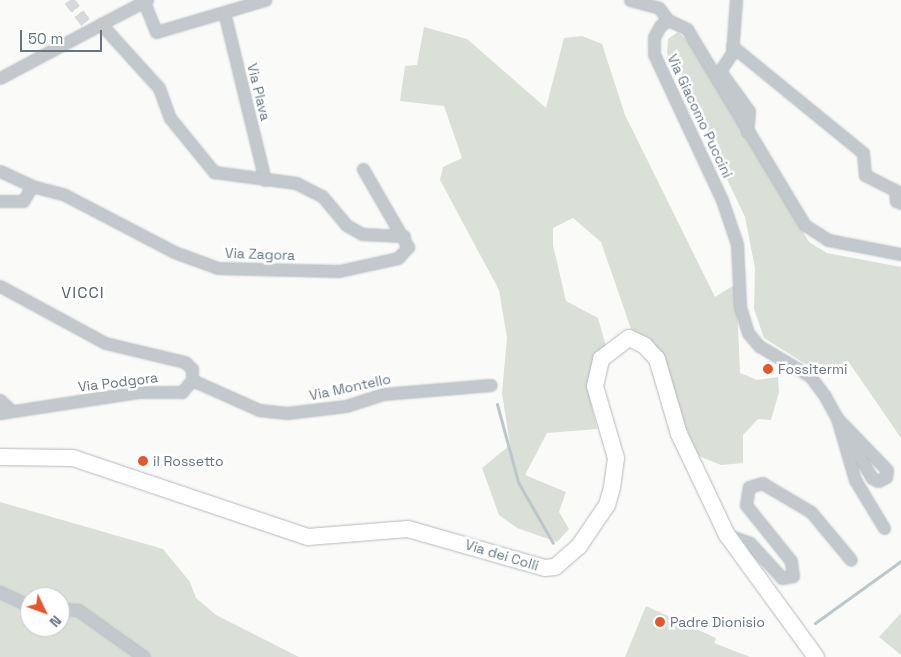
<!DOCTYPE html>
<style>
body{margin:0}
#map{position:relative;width:901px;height:657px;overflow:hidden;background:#fafaf8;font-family:"Space Grotesk",sans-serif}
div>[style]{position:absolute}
.green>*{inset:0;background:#dadfd7}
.stream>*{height:3px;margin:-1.5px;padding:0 1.5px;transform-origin:1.5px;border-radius:1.5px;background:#bbc7cb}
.street-tunnel>*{height:11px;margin-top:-5.5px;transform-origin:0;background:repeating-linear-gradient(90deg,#d5d9db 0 11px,transparent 0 16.5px)}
.roads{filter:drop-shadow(0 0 1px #b3babf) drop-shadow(0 0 1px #b3babf)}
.street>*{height:11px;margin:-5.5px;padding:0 5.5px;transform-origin:5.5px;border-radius:5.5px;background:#c3c8cc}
.secondary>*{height:16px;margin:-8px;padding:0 8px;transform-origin:8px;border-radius:8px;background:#fff}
.dots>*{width:14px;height:14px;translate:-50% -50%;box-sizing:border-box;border:2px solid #fff;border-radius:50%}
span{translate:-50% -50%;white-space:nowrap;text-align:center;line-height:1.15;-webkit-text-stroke:5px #fff;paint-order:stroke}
.street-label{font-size:14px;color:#657683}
.poi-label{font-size:14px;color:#657683}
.left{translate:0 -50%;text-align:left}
.quarter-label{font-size:16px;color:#57646e;letter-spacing:1px}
.north{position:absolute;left:20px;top:587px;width:50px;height:50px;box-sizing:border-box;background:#fff;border:1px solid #c1c8cd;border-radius:50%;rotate:132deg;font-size:14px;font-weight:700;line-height:20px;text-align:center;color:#657683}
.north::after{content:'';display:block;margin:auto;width:18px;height:22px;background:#e4572e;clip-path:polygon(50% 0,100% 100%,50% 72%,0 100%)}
.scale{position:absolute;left:20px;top:30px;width:82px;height:22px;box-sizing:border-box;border:2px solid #657683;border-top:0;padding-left:6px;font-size:15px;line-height:18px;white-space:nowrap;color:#657683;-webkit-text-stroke:4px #fff;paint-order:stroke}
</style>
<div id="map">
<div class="green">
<div style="clip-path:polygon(424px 27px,467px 39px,546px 108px,564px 38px,582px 36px,602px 44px,625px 115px,715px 297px,736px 284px,740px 373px,757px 380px,778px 377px,779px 392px,771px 420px,758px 419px,743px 435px,743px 463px,721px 465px,699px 456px,643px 338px,631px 329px,601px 242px,573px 218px,553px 228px,553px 245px,566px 301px,598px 318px,606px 346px,588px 389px,597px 429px,547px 433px,525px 475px,566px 492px,559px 512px,569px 529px,557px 542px,517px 528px,499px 515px,482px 468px,510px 445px,502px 393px,507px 338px,499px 290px,440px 180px,443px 167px,462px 158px,444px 106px,400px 101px,405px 66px,417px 65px)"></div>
<div style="clip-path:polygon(678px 32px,691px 44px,809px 242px,827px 253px,901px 267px,901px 438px,848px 361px,820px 373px,764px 338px,754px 309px,755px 268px,745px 217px,667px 53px,668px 39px)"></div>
<div style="clip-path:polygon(evenodd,0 502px,163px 549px,190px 582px,196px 598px,216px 615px,299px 657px,0 657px,0 502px,30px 597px,60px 597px,60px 627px,30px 627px,30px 597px)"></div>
<div style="clip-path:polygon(646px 606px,716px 638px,714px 643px,750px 657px,625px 657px)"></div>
<div style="clip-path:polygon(901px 613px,901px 655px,879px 637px)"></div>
</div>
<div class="stream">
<div style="left:497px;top:404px;width:81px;rotate:74.9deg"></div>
<div style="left:518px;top:482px;width:70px;rotate:60.2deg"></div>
<div style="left:815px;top:623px;width:106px;rotate:-35.8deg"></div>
</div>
<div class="street-tunnel">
<div style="left:69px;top:0;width:36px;rotate:53deg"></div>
</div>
<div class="roads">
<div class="street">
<div style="left:630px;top:0;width:30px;rotate:15deg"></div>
<div style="left:659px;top:8px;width:15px;rotate:53deg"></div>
<div style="left:736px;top:0;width:53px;rotate:94.3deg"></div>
<div style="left:732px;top:53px;width:22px;rotate:124deg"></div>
<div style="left:720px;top:71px;width:49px;rotate:54.1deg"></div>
<div style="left:749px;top:111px;width:21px;rotate:95deg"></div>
<div style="left:144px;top:2px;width:32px;rotate:68deg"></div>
<div style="left:156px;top:32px;width:114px;rotate:-16.4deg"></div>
<div style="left:224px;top:12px;width:173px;rotate:76.3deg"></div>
<div style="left:101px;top:24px;width:52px;rotate:-27.6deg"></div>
<div style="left:732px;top:46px;width:169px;rotate:39.2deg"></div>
<div style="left:863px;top:153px;width:22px;rotate:85deg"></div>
<div style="left:865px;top:175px;width:34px;rotate:27deg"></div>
<div style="left:895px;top:190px;width:11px;rotate:85deg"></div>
<div style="left:896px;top:201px;width:5px;rotate:22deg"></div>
<div style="left:0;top:78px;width:115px;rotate:-28.1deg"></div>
<div style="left:101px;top:24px;width:86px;rotate:47.8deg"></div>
<div style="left:159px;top:88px;width:32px;rotate:70deg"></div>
<div style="left:170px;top:118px;width:70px;rotate:50.8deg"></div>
<div style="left:214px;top:172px;width:83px;rotate:7.6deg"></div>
<div style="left:296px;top:183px;width:29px;rotate:27deg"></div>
<div style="left:322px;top:196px;width:38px;rotate:50deg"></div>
<div style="left:346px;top:225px;width:18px;rotate:29deg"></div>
<div style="left:362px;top:234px;width:42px;rotate:2.7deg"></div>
<div style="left:0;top:171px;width:35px;rotate:25deg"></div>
<div style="left:32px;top:186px;width:17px;rotate:121deg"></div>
<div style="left:23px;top:201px;width:23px;rotate:180deg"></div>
<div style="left:32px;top:186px;width:34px;rotate:15deg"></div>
<div style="left:65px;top:195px;width:123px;rotate:27.6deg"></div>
<div style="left:174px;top:252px;width:47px;rotate:20deg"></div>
<div style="left:218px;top:268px;width:121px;rotate:1.4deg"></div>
<div style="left:339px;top:271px;width:60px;rotate:-12.4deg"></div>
<div style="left:398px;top:258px;width:15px;rotate:-48deg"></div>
<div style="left:408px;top:247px;width:90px;rotate:-120deg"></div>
<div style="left:0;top:286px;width:119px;rotate:28.5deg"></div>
<div style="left:105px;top:343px;width:82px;rotate:13.4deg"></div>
<div style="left:185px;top:362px;width:10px;rotate:45deg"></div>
<div style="left:192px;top:369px;width:11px;rotate:90deg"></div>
<div style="left:192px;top:380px;width:16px;rotate:130deg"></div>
<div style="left:182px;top:392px;width:44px;rotate:180deg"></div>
<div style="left:138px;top:392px;width:140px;rotate:171.3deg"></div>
<div style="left:192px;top:380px;width:73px;rotate:24.1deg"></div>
<div style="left:259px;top:410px;width:28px;rotate:6deg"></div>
<div style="left:287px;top:413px;width:59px;rotate:-6.8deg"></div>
<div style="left:346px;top:406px;width:39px;rotate:-18deg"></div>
<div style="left:383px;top:394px;width:108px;rotate:-4.8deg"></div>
<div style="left:0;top:400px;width:16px;rotate:43deg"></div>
<div style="left:837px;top:418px;width:72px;rotate:46.1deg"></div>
<div style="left:887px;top:470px;width:7px;rotate:98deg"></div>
<div style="left:886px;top:477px;width:9px;rotate:153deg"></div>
<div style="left:878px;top:481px;width:7px;rotate:-153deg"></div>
<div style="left:872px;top:478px;width:69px;rotate:-120.3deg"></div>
<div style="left:884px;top:528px;width:56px;rotate:-121.1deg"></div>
<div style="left:855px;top:480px;width:65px;rotate:-106.2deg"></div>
<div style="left:837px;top:418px;width:25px;rotate:-119deg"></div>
<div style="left:825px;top:396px;width:25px;rotate:-127deg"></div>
<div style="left:810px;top:376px;width:59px;rotate:-149.5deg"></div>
<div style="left:759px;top:346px;width:17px;rotate:-130deg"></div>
<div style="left:748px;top:333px;width:28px;rotate:-107deg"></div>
<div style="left:740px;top:306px;width:62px;rotate:-92.8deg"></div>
<div style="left:737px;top:244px;width:46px;rotate:-108.8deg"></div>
<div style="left:722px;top:200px;width:161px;rotate:-115deg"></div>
<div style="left:654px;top:54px;width:17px;rotate:-90deg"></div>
<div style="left:654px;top:37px;width:13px;rotate:-61deg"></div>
<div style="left:660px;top:26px;width:10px;rotate:-37deg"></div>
<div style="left:668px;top:20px;width:21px;rotate:25deg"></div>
<div style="left:687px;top:29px;width:229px;rotate:59deg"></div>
<div style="left:805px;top:225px;width:27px;rotate:33deg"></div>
<div style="left:828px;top:240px;width:74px;rotate:10.9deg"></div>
<div style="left:727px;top:535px;width:24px;rotate:19deg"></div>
<div style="left:750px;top:543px;width:47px;rotate:47.6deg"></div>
<div style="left:782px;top:578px;width:11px;rotate:-10deg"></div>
<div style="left:793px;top:576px;width:15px;rotate:-98deg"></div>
<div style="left:791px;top:561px;width:72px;rotate:-128.8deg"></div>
<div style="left:746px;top:505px;width:18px;rotate:-81deg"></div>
<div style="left:749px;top:487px;width:14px;rotate:-17deg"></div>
<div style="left:762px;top:483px;width:57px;rotate:30.6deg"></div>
<div style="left:811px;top:512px;width:62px;rotate:50.2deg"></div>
<div style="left:0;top:592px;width:33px;rotate:25deg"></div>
<div style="left:60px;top:609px;width:18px;rotate:3deg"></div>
<div style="left:78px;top:610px;width:81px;rotate:35.5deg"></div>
</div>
<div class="secondary">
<div style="left:0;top:457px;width:73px;rotate:0.8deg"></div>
<div style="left:73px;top:458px;width:248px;rotate:18.6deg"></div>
<div style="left:308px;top:537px;width:100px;rotate:-4.6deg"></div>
<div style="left:408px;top:529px;width:142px;rotate:15.9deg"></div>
<div style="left:545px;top:568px;width:10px;rotate:-6deg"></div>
<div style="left:555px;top:567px;width:32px;rotate:-41deg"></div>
<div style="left:579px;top:546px;width:50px;rotate:-55.7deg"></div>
<div style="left:607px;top:505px;width:19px;rotate:-74deg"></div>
<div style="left:612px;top:487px;width:29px;rotate:-82deg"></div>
<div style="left:616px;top:458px;width:75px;rotate:-106.3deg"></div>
<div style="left:595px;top:386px;width:28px;rotate:-77deg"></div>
<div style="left:601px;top:359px;width:35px;rotate:-37deg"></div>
<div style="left:629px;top:338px;width:17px;rotate:25deg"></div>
<div style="left:644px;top:345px;width:19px;rotate:47deg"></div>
<div style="left:657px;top:359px;width:78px;rotate:73.7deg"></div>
<div style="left:679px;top:434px;width:112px;rotate:64.6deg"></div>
<div style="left:727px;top:535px;width:151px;rotate:53.9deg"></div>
</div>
</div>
<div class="dots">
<div style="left:768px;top:369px;background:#e4572e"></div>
<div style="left:143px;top:461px;background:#e4572e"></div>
<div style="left:660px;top:622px;background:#e4572e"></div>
</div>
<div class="street-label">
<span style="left:259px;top:92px;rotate:76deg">Via Plava</span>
<span style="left:700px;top:116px;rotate:65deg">Via Giacomo Puccini</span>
<span style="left:260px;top:254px;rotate:2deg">Via Zagora</span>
<span style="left:118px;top:382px;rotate:-7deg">Via Podgora</span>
<span style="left:350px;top:387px;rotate:-12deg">Via Montello</span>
<span style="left:502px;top:555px;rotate:17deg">Via dei Colli</span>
</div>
<div class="poi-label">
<span class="left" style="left:778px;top:369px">Fossitermi</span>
<span class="left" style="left:153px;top:461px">il Rossetto</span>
<span class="left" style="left:670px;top:622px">Padre Dionisio</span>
</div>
<div class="quarter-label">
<span style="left:83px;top:293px">VICCI</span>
</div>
<div class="north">N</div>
<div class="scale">50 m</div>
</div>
